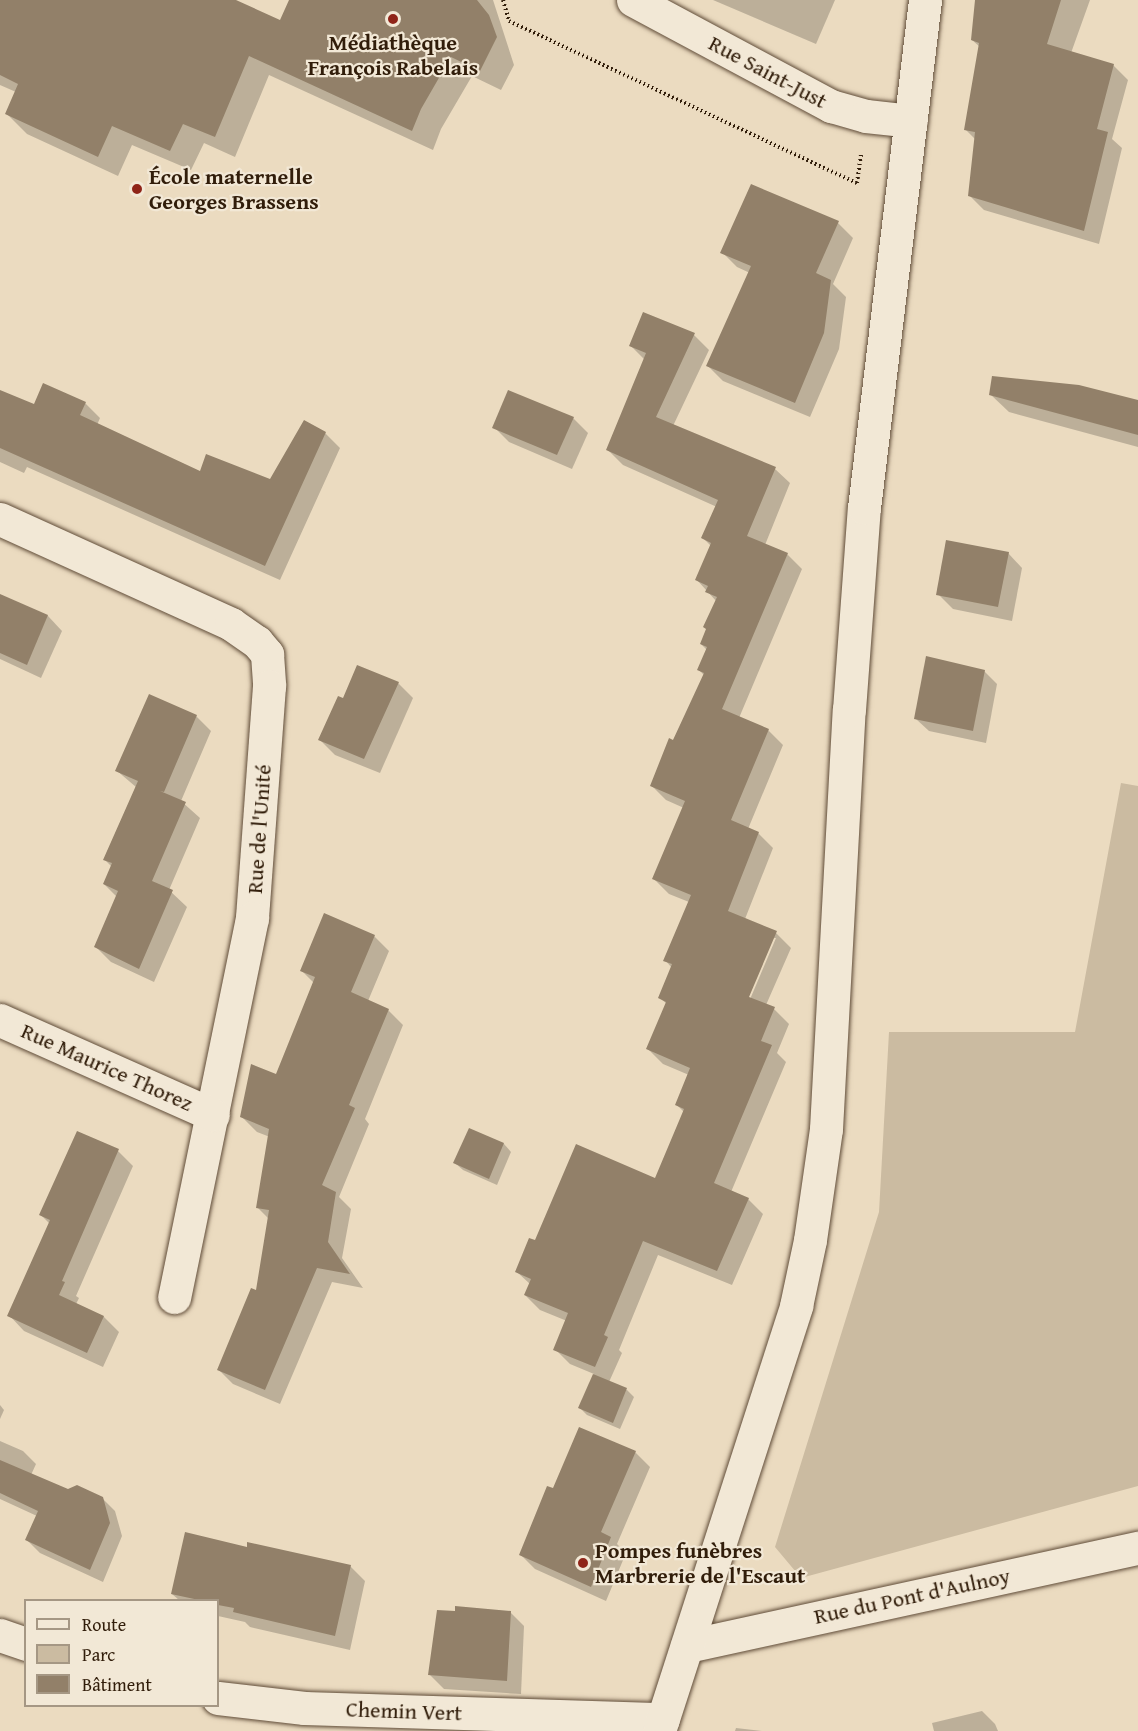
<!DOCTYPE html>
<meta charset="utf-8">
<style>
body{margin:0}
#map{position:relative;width:1138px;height:1731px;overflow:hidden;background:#ebdbc0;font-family:"Gentium Book Plus",serif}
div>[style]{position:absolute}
.green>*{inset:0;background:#cbbba1}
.shadow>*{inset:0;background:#0003}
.building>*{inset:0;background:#928069}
.path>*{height:4px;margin-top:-2px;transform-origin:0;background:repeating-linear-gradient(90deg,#311d0a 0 1.5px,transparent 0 4.5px)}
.roads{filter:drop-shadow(0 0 2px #604c38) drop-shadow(0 0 2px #604c38)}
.minor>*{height:33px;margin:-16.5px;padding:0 16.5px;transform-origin:16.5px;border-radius:16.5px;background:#f2e8d6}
.dots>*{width:16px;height:16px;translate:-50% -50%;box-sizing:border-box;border:3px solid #f2e8d6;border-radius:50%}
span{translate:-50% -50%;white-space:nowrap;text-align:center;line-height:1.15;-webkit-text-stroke:4.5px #f2e8d6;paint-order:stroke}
.poi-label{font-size:22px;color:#311d0a;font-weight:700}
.left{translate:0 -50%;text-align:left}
.street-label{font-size:22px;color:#311d0a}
.legend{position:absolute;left:24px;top:1599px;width:195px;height:108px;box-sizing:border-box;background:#f2e8d6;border:2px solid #a59784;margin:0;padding:8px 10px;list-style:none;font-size:18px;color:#311d0a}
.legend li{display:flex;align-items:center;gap:12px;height:30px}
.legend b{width:30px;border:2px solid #a59784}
</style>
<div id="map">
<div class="green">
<div style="clip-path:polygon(1121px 783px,1138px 786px,1138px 1486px,801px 1578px,775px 1547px,879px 1212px,889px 1032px,1075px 1032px)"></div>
</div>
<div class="shadow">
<div style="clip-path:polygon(0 0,233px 0,281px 22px,291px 0,493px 0,514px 65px,501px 90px,472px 76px,441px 129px,433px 150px,269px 75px,235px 157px,204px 143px,191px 170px,132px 145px,118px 176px,27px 134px,7px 114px,16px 92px,0 85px)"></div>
<div style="clip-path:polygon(713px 0,835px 0,816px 44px)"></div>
<div style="clip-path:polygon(976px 0,1090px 0,1071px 53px,1113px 65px,1128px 80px,1112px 139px,1122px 148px,1099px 244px,984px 210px,970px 196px,976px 140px,966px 130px,980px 47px,972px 40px)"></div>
<div style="clip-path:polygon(838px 223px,853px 238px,833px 284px,846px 297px,839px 349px,810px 417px,723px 381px,708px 366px,750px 273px,737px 267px,722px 252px)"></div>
<div style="clip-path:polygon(evenodd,694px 335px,709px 350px,673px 426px,775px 469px,790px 483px,765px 545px,787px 554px,802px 569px,739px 718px,768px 730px,783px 745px,748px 829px,758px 833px,773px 848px,745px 919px,776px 933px,791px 948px,766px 1005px,774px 1009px,789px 1024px,777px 1053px,786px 1062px,731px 1192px,748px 1199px,763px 1214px,732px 1285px,658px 1255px,619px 1350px,622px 1353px,609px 1382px,627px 1390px,634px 1397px,620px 1429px,587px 1415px,580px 1408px,594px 1374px,570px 1364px,555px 1349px,567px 1321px,540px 1310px,525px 1295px,530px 1284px,517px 1272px,536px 1242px,656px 1180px,684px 1112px,677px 1105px,689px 1075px,663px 1064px,648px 1049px,667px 1004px,660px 998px,672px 968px,665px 960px,689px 902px,669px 894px,654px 879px,684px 808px,666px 800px,651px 785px,705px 676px,699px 670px,707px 650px,701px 644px,717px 602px,697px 580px,711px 546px,703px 538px,717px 507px,623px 465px,608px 450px,645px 360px,631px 346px,694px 335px,773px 938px,776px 938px,748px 1004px,745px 1003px,773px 938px)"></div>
<div style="clip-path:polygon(0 391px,34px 406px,85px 403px,100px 418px,97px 425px,200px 473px,271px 481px,325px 433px,340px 448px,280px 580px,27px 467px,24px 473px,0 462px)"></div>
<div style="clip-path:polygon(990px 394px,1138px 401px,1138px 447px,1009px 412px)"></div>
<div style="clip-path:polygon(573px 418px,588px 433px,572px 469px,509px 442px,494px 427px)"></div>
<div style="clip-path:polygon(1008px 553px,1022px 568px,1012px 621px,953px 609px,938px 594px)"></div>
<div style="clip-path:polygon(0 595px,48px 616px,62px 631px,41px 678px,0 659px)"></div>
<div style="clip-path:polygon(984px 671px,997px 684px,986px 743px,929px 731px,916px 719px)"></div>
<div style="clip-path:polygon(398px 683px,413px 698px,380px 773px,335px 755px,320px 740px,344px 699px)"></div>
<div style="clip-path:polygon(196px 716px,211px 731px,181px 801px,200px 818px,169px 890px,187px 907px,154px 982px,111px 962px,96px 947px,117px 897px,104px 884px,112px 867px,104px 859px,136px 787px,116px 770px)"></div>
<div style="clip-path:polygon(374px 936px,389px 951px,368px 1001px,388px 1010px,403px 1025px,365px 1119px,369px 1124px,339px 1197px,351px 1209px,342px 1258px,363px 1288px,332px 1282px,280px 1404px,233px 1384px,218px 1369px,257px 1292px,269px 1219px,258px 1208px,270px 1137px,257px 1132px,242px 1117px,277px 1076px,314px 983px,301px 970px)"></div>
<div style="clip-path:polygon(469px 1130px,504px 1144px,511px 1152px,497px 1185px,463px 1170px,455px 1163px)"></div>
<div style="clip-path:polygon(78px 1133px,118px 1151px,133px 1166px,76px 1296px,79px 1298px,76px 1304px,104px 1317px,119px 1332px,103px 1367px,24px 1331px,9px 1315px,50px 1224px,41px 1215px)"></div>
<div style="clip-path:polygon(0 1405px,4px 1410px,0 1419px)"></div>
<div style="clip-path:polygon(0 1441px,23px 1451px,36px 1464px,31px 1475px,68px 1490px,102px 1498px,115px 1511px,122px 1536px,103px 1582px,40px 1553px,27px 1540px,37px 1516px,0 1499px)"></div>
<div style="clip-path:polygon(635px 1452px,650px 1467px,617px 1544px,626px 1553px,606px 1601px,535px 1569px,520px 1554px,553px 1490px)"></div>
<div style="clip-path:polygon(248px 1549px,350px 1566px,365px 1581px,350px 1650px,250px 1627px,245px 1622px,218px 1616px,218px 1600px,179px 1600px,172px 1594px)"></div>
<div style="clip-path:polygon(510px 1612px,524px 1626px,521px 1694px,444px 1689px,430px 1675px,456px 1613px)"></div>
<div style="clip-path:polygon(982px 1711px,995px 1724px,998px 1731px,934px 1731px,932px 1723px)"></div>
<div style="clip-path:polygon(736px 1728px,762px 1731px,735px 1731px)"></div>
</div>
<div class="building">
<div style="clip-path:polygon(0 0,236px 0,280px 20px,289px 0,477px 0,489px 15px,497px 37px,480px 71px,451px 57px,421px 109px,412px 131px,249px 56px,215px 137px,183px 124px,170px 151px,112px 126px,98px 157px,5px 114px,18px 84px,0 75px)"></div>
<div style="clip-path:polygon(975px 0,1061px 0,1047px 44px,1114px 64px,1097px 129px,1108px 132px,1084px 231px,968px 196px,975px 132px,964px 130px,979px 43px,971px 40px)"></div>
<div style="clip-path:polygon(751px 184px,839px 221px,816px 273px,831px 280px,824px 333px,795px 403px,706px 366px,751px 266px,720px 253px)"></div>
<div style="clip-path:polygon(643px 312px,695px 333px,656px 417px,776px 467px,747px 536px,788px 553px,722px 709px,769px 729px,731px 820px,759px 832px,728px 911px,777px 931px,749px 997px,775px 1007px,761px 1041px,772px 1045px,714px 1183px,749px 1198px,717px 1271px,643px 1241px,604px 1335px,608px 1337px,595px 1367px,553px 1350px,568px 1313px,524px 1295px,531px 1279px,515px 1272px,529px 1238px,535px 1240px,576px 1144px,655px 1178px,684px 1109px,675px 1105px,690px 1068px,646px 1049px,666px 1002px,658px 998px,672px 964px,663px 961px,691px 895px,652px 879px,685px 801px,650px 786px,669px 738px,673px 740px,704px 673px,697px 670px,707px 647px,700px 644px,706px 629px,703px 627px,717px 597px,705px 592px,708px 586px,695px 580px,711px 543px,701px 538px,718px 500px,606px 450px,646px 353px,629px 346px)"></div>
<div style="clip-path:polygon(992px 376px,1079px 385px,1138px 400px,1138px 435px,989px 395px)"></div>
<div style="clip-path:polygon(43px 383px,86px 402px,80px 415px,200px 471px,206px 454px,270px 479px,304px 420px,326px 432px,265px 566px,0 448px,0 390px,34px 404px)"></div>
<div style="clip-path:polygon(508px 390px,574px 417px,557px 455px,492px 428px)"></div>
<div style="clip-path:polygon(946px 540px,1009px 552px,998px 607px,936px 595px)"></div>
<div style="clip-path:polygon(0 594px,48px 615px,27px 665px,0 653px)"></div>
<div style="clip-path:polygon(926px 656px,985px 670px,973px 731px,914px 719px)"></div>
<div style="clip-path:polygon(357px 665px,399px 682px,364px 759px,318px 740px,338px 696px,343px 698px)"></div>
<div style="clip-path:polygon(149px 694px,197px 715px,164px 792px,160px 791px,186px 802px,152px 881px,173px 890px,139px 969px,94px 947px,118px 891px,103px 884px,112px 863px,103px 860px,138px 781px,115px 771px)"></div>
<div style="clip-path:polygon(324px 913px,375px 935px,351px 992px,389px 1009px,349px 1105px,355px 1108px,322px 1185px,336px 1192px,328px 1242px,350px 1274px,317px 1268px,265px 1390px,217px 1370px,251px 1288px,256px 1290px,269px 1210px,256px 1208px,269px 1129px,240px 1117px,251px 1064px,276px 1074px,315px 977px,300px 971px)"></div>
<div style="clip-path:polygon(469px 1128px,504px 1143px,489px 1179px,453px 1163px)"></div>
<div style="clip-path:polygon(77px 1131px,119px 1149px,62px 1281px,65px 1282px,59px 1295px,104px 1316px,87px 1353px,7px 1316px,50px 1220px,39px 1215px)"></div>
<div style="clip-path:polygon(593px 1374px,627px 1388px,613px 1423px,578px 1408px)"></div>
<div style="clip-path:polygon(579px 1427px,636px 1451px,601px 1532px,611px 1537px,591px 1587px,519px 1555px,547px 1486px,553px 1488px)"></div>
<div style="clip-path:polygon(0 1460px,68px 1489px,77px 1485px,103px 1497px,110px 1523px,90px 1570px,25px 1540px,38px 1511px,0 1493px)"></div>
<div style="clip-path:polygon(185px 1532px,247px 1547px,247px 1542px,351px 1565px,335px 1636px,233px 1612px,234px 1608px,218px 1605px,218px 1600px,199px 1600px,171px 1594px)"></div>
<div style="clip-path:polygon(455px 1606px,511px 1611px,507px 1681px,428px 1675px,437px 1610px,455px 1611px)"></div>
</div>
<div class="path">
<div style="left:503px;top:0;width:22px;rotate:74deg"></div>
<div style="left:509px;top:21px;width:384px;rotate:25deg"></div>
<div style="left:857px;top:183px;width:29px;rotate:-82deg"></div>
</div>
<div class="roads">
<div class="minor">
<div style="left:633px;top:0;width:225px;rotate:28.2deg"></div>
<div style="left:831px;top:106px;width:36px;rotate:16deg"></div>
<div style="left:866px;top:116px;width:45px;rotate:6.3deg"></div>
<div style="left:0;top:519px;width:254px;rotate:24.4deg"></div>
<div style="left:231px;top:624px;width:32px;rotate:35deg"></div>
<div style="left:257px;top:642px;width:16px;rotate:50deg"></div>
<div style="left:267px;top:654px;width:32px;rotate:86deg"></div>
<div style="left:269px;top:686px;width:233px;rotate:94.2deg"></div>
<div style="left:252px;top:918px;width:387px;rotate:101.6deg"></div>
<div style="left:0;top:1020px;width:233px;rotate:24deg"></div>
<div style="left:0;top:1635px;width:28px;rotate:19deg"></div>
<div style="left:687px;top:1646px;width:462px;rotate:-12.3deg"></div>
<div style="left:218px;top:1698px;width:87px;rotate:6.6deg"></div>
<div style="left:304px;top:1708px;width:359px;rotate:1.8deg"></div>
<div style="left:659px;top:1731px;width:447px;rotate:-72.1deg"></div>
<div style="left:796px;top:1306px;width:67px;rotate:-78deg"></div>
<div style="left:810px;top:1240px;width:112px;rotate:-81.8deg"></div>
<div style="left:826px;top:1129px;width:420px;rotate:-86.9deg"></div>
<div style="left:849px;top:710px;width:203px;rotate:-85.8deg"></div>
<div style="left:864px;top:508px;width:512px;rotate:-83.15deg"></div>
</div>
</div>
<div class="dots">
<div style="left:393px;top:19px;background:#8f2418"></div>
<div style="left:137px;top:189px;background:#8f2418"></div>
<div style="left:583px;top:1563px;background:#8f2418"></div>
</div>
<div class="poi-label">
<span style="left:393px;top:55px">Médiathèque<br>François Rabelais</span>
<span class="left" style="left:149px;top:189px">École maternelle<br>Georges Brassens</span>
<span class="left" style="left:595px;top:1563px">Pompes funèbres<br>Marbrerie de l'Escaut</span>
</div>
<div class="street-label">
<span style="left:768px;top:72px;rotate:28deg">Rue Saint-Just</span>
<span style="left:259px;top:829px;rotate:-86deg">Rue de l'Unité</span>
<span style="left:107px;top:1067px;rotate:24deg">Rue Maurice Thorez</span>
<span style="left:912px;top:1596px;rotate:-12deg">Rue du Pont d'Aulnoy</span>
<span style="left:404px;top:1711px;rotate:2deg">Chemin Vert</span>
</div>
<ul class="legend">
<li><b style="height:8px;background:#f2e8d6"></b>Route</li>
<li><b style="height:16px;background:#cbbba1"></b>Parc</li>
<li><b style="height:16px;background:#928069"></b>Bâtiment</li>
</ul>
</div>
